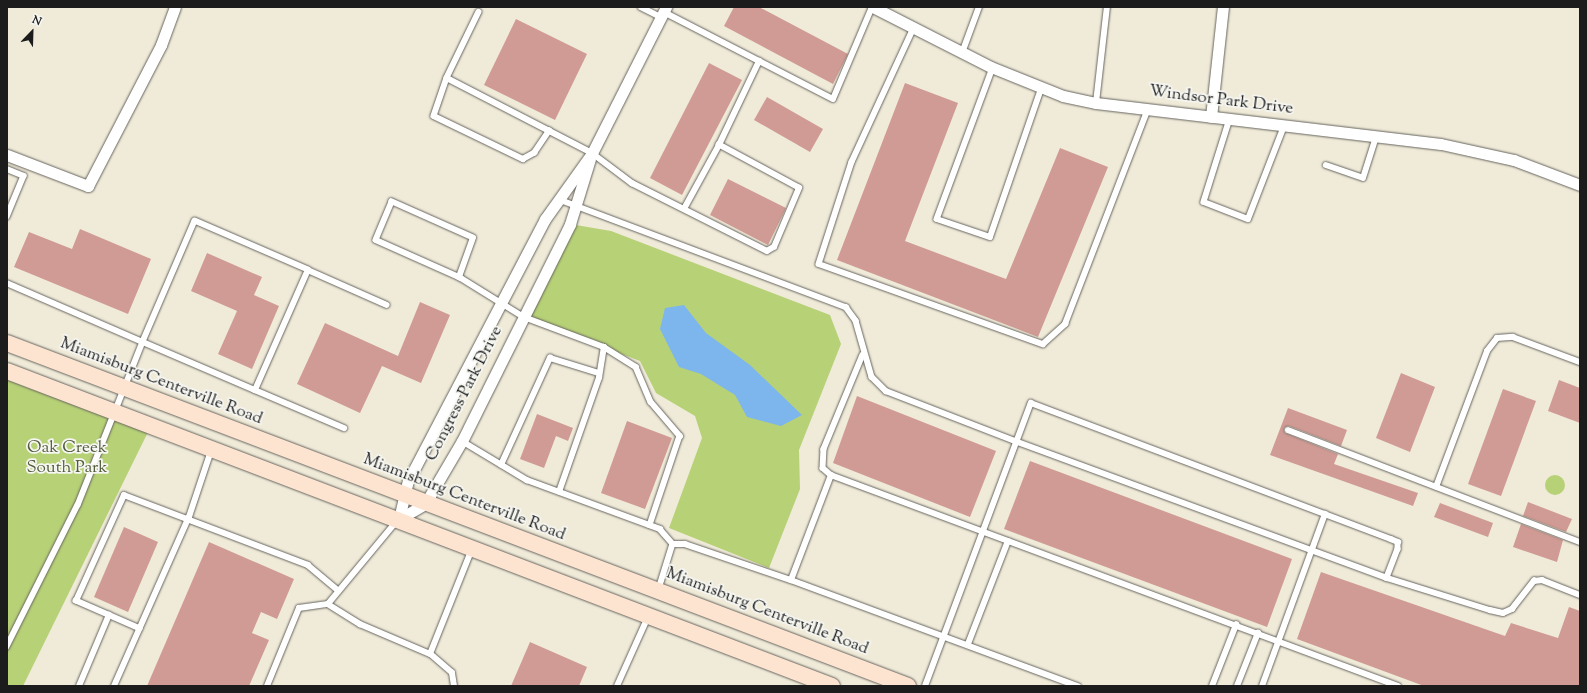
<!DOCTYPE html>
<style>
body{margin:0}
#map{position:relative;width:1587px;height:693px;overflow:hidden;background:#f0ebd9;font-family:"Sorts Mill Goudy",serif}
div>[style]{position:absolute}
.green>*{inset:0;background:#b7d177}
.round{border-radius:50%}
.water>*{inset:0;background:#7db5ed}
.building>*{inset:0;background:#d09b94}
.roads{filter:drop-shadow(0 0 1px #66645e) drop-shadow(0 0 1px #66645e)}
.lane>*{height:5.5px;margin:-2.75px;padding:0 2.75px;transform-origin:2.75px;border-radius:2.75px;background:#fff}
.street>*{height:11px;margin:-5.5px;padding:0 5.5px;transform-origin:5.5px;border-radius:5.5px;background:#fff}
.secondary>*{height:16px;margin:-8px;padding:0 8px;transform-origin:8px;border-radius:8px;background:#fde4d1}
span{translate:-50% -50%;white-space:nowrap;text-align:center;line-height:1.15;-webkit-text-stroke:3.5px #f6f6f2;paint-order:stroke}
.street-label{font-size:17px;color:#1c1c1c}
.park-label{font-size:17px;color:#525b3c}
.frame{position:absolute;inset:0;border:8px solid #1c1c1c;pointer-events:none}
.north{position:absolute;left:12px;top:12px;width:40px;height:40px;-webkit-text-stroke:3px #f6f6f2;paint-order:stroke;rotate:23deg;font-size:11px;font-weight:700;line-height:16px;text-align:center;color:#1c1c1c}
.north::after{content:'';display:block;margin:auto;width:14px;height:18px;background:#1c1c1c;clip-path:polygon(50% 0,100% 100%,50% 72%,0 100%)}
</style>
<div id="map">
<div class="green">
<div style="clip-path:polygon(570px 224px,611px 231px,830px 315px,841px 344px,799px 450px,800px 489px,769px 568px,669px 528px,702px 438px,695px 416px,656px 393px,640px 361px,524px 317px)"></div>
<div style="clip-path:polygon(7px 371px,150px 428px,23px 686px,7px 686px)"></div>
<div class="round" style="left:1545px;top:475px;width:20px;height:20px"></div>
</div>
<div class="water">
<div style="clip-path:polygon(684px 305px,706px 333px,750px 365px,802px 415px,781px 426px,747px 417px,735px 395px,701px 374px,679px 367px,660px 329px,665px 308px)"></div>
</div>
<div class="building">
<div style="clip-path:polygon(734px 7px,759px 7px,848px 54px,833px 84px,724px 26px)"></div>
<div style="clip-path:polygon(516px 19px,587px 54px,555px 120px,484px 85px)"></div>
<div style="clip-path:polygon(709px 63px,742px 80px,682px 195px,650px 178px)"></div>
<div style="clip-path:polygon(905px 83px,958px 103px,905px 241px,1006px 279px,1060px 148px,1108px 167px,1038px 337px,837px 260px)"></div>
<div style="clip-path:polygon(767px 97px,823px 129px,810px 152px,754px 120px)"></div>
<div style="clip-path:polygon(728px 179px,786px 208px,768px 245px,710px 215px)"></div>
<div style="clip-path:polygon(80px 229px,151px 259px,128px 314px,14px 267px,29px 232px,72px 249px)"></div>
<div style="clip-path:polygon(207px 253px,262px 277px,254px 295px,279px 306px,252px 369px,218px 354px,237px 311px,191px 291px)"></div>
<div style="clip-path:polygon(420px 302px,450px 315px,421px 383px,382px 366px,360px 413px,297px 384px,325px 323px,398px 356px)"></div>
<div style="clip-path:polygon(1401px 373px,1435px 387px,1410px 452px,1376px 438px)"></div>
<div style="clip-path:polygon(1559px 380px,1580px 388px,1580px 423px,1548px 411px)"></div>
<div style="clip-path:polygon(1503px 389px,1536px 401px,1501px 496px,1468px 484px)"></div>
<div style="clip-path:polygon(857px 396px,996px 451px,970px 517px,833px 463px)"></div>
<div style="clip-path:polygon(1288px 408px,1347px 430px,1341px 446px,1289px 426px,1284px 428px,1285px 433px,1338px 454px,1334px 464px,1418px 493px,1413px 506px,1270px 455px)"></div>
<div style="clip-path:polygon(537px 414px,573px 428px,568px 441px,556px 436px,544px 468px,520px 459px)"></div>
<div style="clip-path:polygon(627px 421px,672px 438px,645px 509px,601px 493px)"></div>
<div style="clip-path:polygon(1030px 461px,1292px 559px,1267px 627px,1004px 529px)"></div>
<div style="clip-path:polygon(1528px 502px,1572px 519px,1566px 532px,1523px 516px)"></div>
<div style="clip-path:polygon(1440px 503px,1493px 523px,1488px 537px,1434px 517px)"></div>
<div style="clip-path:polygon(1521px 524px,1563px 540px,1557px 562px,1513px 547px)"></div>
<div style="clip-path:polygon(124px 527px,158px 542px,128px 612px,94px 597px)"></div>
<div style="clip-path:polygon(209px 542px,294px 579px,277px 619px,261px 612px,252px 633px,269px 640px,249px 686px,147px 686px)"></div>
<div style="clip-path:polygon(1321px 572px,1505px 636px,1511px 623px,1558px 638px,1569px 607px,1580px 611px,1580px 686px,1424px 686px,1297px 639px)"></div>
<div style="clip-path:polygon(530px 642px,587px 667px,579px 686px,511px 686px)"></div>
</div>
<div class="roads">
<div class="lane">
<div style="left:641px;top:7px;width:22px;rotate:27deg"></div>
<div style="left:479px;top:12px;width:73px;rotate:115.9deg"></div>
<div style="left:447px;top:78px;width:163px;rotate:27.3deg"></div>
<div style="left:592px;top:153px;width:50px;rotate:36.9deg"></div>
<div style="left:632px;top:183px;width:151px;rotate:26.7deg"></div>
<div style="left:767px;top:251px;width:8px;rotate:-30deg"></div>
<div style="left:774px;top:247px;width:64px;rotate:-67deg"></div>
<div style="left:799px;top:188px;width:91px;rotate:-151.7deg"></div>
<div style="left:719px;top:145px;width:93px;rotate:-64.5deg"></div>
<div style="left:664px;top:12px;width:190px;rotate:27.2deg"></div>
<div style="left:833px;top:99px;width:100px;rotate:-67deg"></div>
<div style="left:914px;top:28px;width:148px;rotate:114.8deg"></div>
<div style="left:852px;top:162px;width:107px;rotate:107.9deg"></div>
<div style="left:819px;top:264px;width:238px;rotate:19.7deg"></div>
<div style="left:1043px;top:344px;width:30px;rotate:-42deg"></div>
<div style="left:1065px;top:324px;width:230px;rotate:-68.9deg"></div>
<div style="left:962px;top:53px;width:49px;rotate:-69.7deg"></div>
<div style="left:993px;top:68px;width:161px;rotate:110.3deg"></div>
<div style="left:937px;top:219px;width:56px;rotate:18.8deg"></div>
<div style="left:990px;top:237px;width:157px;rotate:-71deg"></div>
<div style="left:447px;top:78px;width:40px;rotate:108.9deg"></div>
<div style="left:434px;top:116px;width:99px;rotate:25.8deg"></div>
<div style="left:523px;top:159px;width:13px;rotate:-29deg"></div>
<div style="left:534px;top:153px;width:27px;rotate:-56deg"></div>
<div style="left:1096px;top:103px;width:97px;rotate:-83.5deg"></div>
<div style="left:1230px;top:119px;width:87px;rotate:107.4deg"></div>
<div style="left:1204px;top:202px;width:47px;rotate:21.1deg"></div>
<div style="left:1248px;top:219px;width:100px;rotate:-68.8deg"></div>
<div style="left:1326px;top:165px;width:39px;rotate:19deg"></div>
<div style="left:1363px;top:178px;width:43px;rotate:-72.4deg"></div>
<div style="left:7px;top:169px;width:18px;rotate:22deg"></div>
<div style="left:24px;top:176px;width:44px;rotate:112.5deg"></div>
<div style="left:558px;top:199px;width:308px;rotate:20.6deg"></div>
<div style="left:846px;top:307px;width:17px;rotate:54deg"></div>
<div style="left:856px;top:321px;width:58px;rotate:74.1deg"></div>
<div style="left:872px;top:377px;width:20px;rotate:45deg"></div>
<div style="left:886px;top:391px;width:138px;rotate:21.2deg"></div>
<div style="left:1015px;top:441px;width:396px;rotate:20.2deg"></div>
<div style="left:1387px;top:578px;width:108px;rotate:17.3deg"></div>
<div style="left:1490px;top:610px;width:13px;rotate:13deg"></div>
<div style="left:1503px;top:613px;width:10px;rotate:-24deg"></div>
<div style="left:1512px;top:609px;width:36px;rotate:-52deg"></div>
<div style="left:1534px;top:581px;width:8px;rotate:-7deg"></div>
<div style="left:1542px;top:580px;width:41px;rotate:21.5deg"></div>
<div style="left:684px;top:209px;width:73px;rotate:-61.3deg"></div>
<div style="left:308px;top:270px;width:86px;rotate:23.9deg"></div>
<div style="left:459px;top:277px;width:41px;rotate:-70.3deg"></div>
<div style="left:473px;top:238px;width:89px;rotate:-156deg"></div>
<div style="left:392px;top:202px;width:41px;rotate:112.8deg"></div>
<div style="left:376px;top:240px;width:91px;rotate:24deg"></div>
<div style="left:459px;top:277px;width:2px;rotate:27deg"></div>
<div style="left:461px;top:278px;width:74px;rotate:31.8deg"></div>
<div style="left:524px;top:317px;width:85px;rotate:20.6deg"></div>
<div style="left:604px;top:347px;width:38px;rotate:32deg"></div>
<div style="left:636px;top:367px;width:38px;rotate:67deg"></div>
<div style="left:651px;top:402px;width:45px;rotate:49.5deg"></div>
<div style="left:680px;top:436px;width:94px;rotate:108.6deg"></div>
<div style="left:7px;top:283px;width:148px;rotate:23.5deg"></div>
<div style="left:143px;top:342px;width:122px;rotate:23.2deg"></div>
<div style="left:255px;top:390px;width:131px;rotate:-66.2deg"></div>
<div style="left:308px;top:270px;width:123px;rotate:-156.6deg"></div>
<div style="left:195px;top:221px;width:132px;rotate:113.3deg"></div>
<div style="left:143px;top:342px;width:175px;rotate:111.7deg"></div>
<div style="left:78px;top:505px;width:159px;rotate:116.6deg"></div>
<div style="left:863px;top:355px;width:102px;rotate:112.5deg"></div>
<div style="left:824px;top:449px;width:19px;rotate:93deg"></div>
<div style="left:823px;top:468px;width:11px;rotate:41deg"></div>
<div style="left:831px;top:475px;width:605px;rotate:20.41deg"></div>
<div style="left:255px;top:390px;width:97px;rotate:23.1deg"></div>
<div style="left:1288px;top:430px;width:313px;rotate:21deg"></div>
<div style="left:462px;top:441px;width:76px;rotate:31deg"></div>
<div style="left:527px;top:480px;width:142px;rotate:20.2deg"></div>
<div style="left:660px;top:529px;width:20px;rotate:49deg"></div>
<div style="left:673px;top:544px;width:47px;rotate:107.3deg"></div>
<div style="left:501px;top:465px;width:118px;rotate:-65.4deg"></div>
<div style="left:550px;top:358px;width:51px;rotate:17deg"></div>
<div style="left:1436px;top:487px;width:145px;rotate:-69.4deg"></div>
<div style="left:1487px;top:351px;width:16px;rotate:-52deg"></div>
<div style="left:1497px;top:338px;width:16px;rotate:-4deg"></div>
<div style="left:1513px;top:337px;width:72px;rotate:20.5deg"></div>
<div style="left:559px;top:492px;width:121px;rotate:-70.7deg"></div>
<div style="left:599px;top:378px;width:31px;rotate:-81deg"></div>
<div style="left:673px;top:544px;width:12px"></div>
<div style="left:685px;top:544px;width:112px;rotate:18.8deg"></div>
<div style="left:791px;top:580px;width:306px;rotate:20.3deg"></div>
<div style="left:791px;top:580px;width:112px;rotate:-69.1deg"></div>
<div style="left:328px;top:604px;width:38px;rotate:32deg"></div>
<div style="left:360px;top:624px;width:76px;rotate:23.2deg"></div>
<div style="left:140px;top:629px;width:70px;rotate:-156.4deg"></div>
<div style="left:76px;top:601px;width:116px;rotate:-65.6deg"></div>
<div style="left:124px;top:495px;width:197px;rotate:20.8deg"></div>
<div style="left:308px;top:565px;width:40px;rotate:40deg"></div>
<div style="left:968px;top:644px;width:110px;rotate:-68.8deg"></div>
<div style="left:79px;top:686px;width:77px;rotate:-67.1deg"></div>
<div style="left:114px;top:686px;width:185px;rotate:-66.1deg"></div>
<div style="left:189px;top:517px;width:70px;rotate:-71.6deg"></div>
<div style="left:267px;top:686px;width:84px;rotate:-67.7deg"></div>
<div style="left:299px;top:608px;width:29px;rotate:-8deg"></div>
<div style="left:328px;top:604px;width:107px;rotate:-50.3deg"></div>
<div style="left:454px;top:686px;width:13px;rotate:-99deg"></div>
<div style="left:452px;top:673px;width:29px;rotate:-139deg"></div>
<div style="left:430px;top:654px;width:113px;rotate:-68.2deg"></div>
<div style="left:617px;top:686px;width:76px;rotate:-65.8deg"></div>
<div style="left:925px;top:686px;width:302px;rotate:-69.5deg"></div>
<div style="left:1031px;top:403px;width:385px;rotate:20.7deg"></div>
<div style="left:1391px;top:539px;width:8px;rotate:23deg"></div>
<div style="left:1398px;top:542px;width:7px;rotate:90deg"></div>
<div style="left:1398px;top:549px;width:31px;rotate:111deg"></div>
<div style="left:1212px;top:686px;width:66px;rotate:-68.5deg"></div>
<div style="left:1237px;top:686px;width:57px;rotate:-68.4deg"></div>
<div style="left:1262px;top:686px;width:183px;rotate:-69.9deg"></div>
</div>
<div class="street">
<div style="left:873px;top:7px;width:132px;rotate:27deg"></div>
<div style="left:991px;top:67px;width:78px;rotate:21.9deg"></div>
<div style="left:1063px;top:96px;width:34px;rotate:12deg"></div>
<div style="left:1096px;top:103px;width:347px;rotate:6.8deg"></div>
<div style="left:1441px;top:144px;width:75px;rotate:12.4deg"></div>
<div style="left:1514px;top:160px;width:71px;rotate:20.7deg"></div>
<div style="left:1211px;top:117px;width:111px;rotate:-83.8deg"></div>
<div style="left:7px;top:155px;width:87px;rotate:20.9deg"></div>
<div style="left:88px;top:186px;width:159px;rotate:-62.6deg"></div>
<div style="left:161px;top:45px;width:40px;rotate:-69.8deg"></div>
<div style="left:399px;top:519px;width:39px;rotate:-77deg"></div>
<div style="left:408px;top:481px;width:296px;rotate:-62.4deg"></div>
<div style="left:545px;top:219px;width:81px;rotate:-54.5deg"></div>
<div style="left:592px;top:153px;width:164px;rotate:-63.1deg"></div>
<div style="left:399px;top:519px;width:30px;rotate:-30deg"></div>
<div style="left:425px;top:504px;width:73px;rotate:-59.6deg"></div>
<div style="left:462px;top:441px;width:242px;rotate:-63.5deg"></div>
<div style="left:570px;top:224px;width:68px;rotate:-72.9deg"></div>
</div>
<div class="secondary">
<div style="left:7px;top:343px;width:964px;rotate:20.84deg"></div>
<div style="left:7px;top:371px;width:883px;rotate:20.9deg"></div>
</div>
</div>
<div class="street-label">
<span style="left:1221px;top:101px;rotate:7deg">Windsor Park Drive</span>
<span style="left:161px;top:382px;rotate:21deg">Miamisburg Centerville Road</span>
<span style="left:465px;top:394px;rotate:-63deg">Congress Park Drive</span>
<span style="left:464px;top:498px;rotate:21deg">Miamisburg Centerville Road</span>
<span style="left:767px;top:612px;rotate:21deg">Miamisburg Centerville Road</span>
</div>
<div class="park-label">
<span style="left:67px;top:459px">Oak Creek<br>South Park</span>
</div>
<div class="frame"></div>
<div class="north">N</div>
</div>
